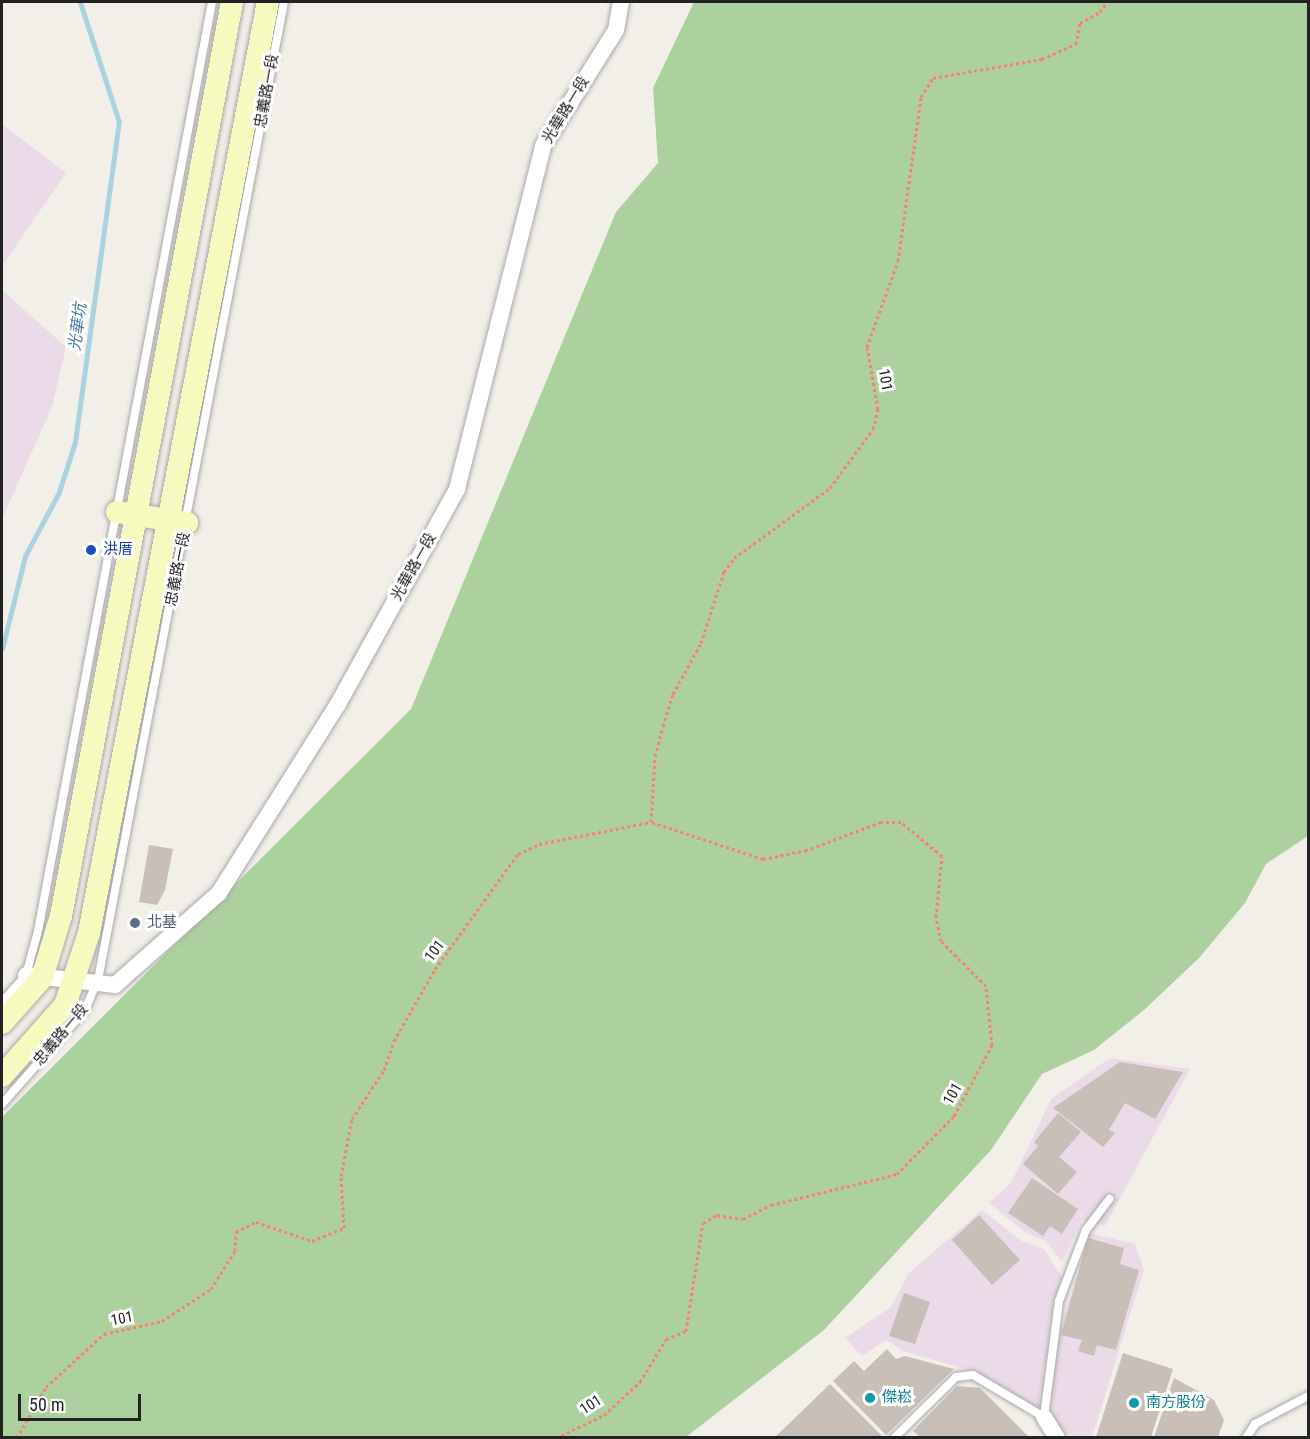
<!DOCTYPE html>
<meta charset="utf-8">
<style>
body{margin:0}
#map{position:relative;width:1310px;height:1439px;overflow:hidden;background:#f2efe9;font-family:"Roboto Condensed","Noto Sans TC",sans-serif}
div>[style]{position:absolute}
.industrial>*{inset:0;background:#ebdbe8}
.forest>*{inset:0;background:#add19e}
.stream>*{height:5px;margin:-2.5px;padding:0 2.5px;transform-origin:2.5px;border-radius:2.5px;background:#aad3df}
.building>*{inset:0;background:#c7bfb8}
.path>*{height:3px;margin-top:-1.5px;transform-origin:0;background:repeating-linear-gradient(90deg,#fa8072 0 3px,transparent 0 6px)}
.roads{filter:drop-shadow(0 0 2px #a9a9a9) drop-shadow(0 0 2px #a9a9a9)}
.service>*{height:8px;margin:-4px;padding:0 4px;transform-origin:4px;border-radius:4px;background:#fff}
.minor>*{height:16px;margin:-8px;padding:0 8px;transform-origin:8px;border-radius:8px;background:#fff}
.secondary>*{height:22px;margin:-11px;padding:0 11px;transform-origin:11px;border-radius:11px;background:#f7fabf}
.dots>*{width:16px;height:16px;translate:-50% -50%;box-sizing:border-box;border:3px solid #fff;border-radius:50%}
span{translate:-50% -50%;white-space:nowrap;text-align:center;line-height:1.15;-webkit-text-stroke:6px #fff;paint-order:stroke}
.street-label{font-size:15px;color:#222}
.transit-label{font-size:15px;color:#164399}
.left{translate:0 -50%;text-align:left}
.service-label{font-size:15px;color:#4e5e75}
.culture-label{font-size:15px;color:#0d838f}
.water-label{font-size:16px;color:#4a7aab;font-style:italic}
.frame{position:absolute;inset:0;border:3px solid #222;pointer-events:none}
.scale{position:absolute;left:18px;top:1394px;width:123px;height:27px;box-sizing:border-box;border:3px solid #222;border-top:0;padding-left:8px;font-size:18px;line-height:21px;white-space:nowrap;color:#222;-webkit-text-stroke:4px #fff;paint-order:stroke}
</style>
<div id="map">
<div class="industrial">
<div style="clip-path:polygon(2px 124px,66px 173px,2px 266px)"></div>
<div style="clip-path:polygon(2px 290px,66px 347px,52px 407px,2px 519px)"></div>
<div style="clip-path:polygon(1110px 1058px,1190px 1069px,1105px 1226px,1082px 1220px,1062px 1262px,1046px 1241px,1026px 1233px,989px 1203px,1011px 1183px,1051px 1099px)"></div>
<div style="clip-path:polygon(982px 1210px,1022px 1241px,1044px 1249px,1062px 1277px,1053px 1303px,1041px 1409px,970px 1370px,905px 1352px,886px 1340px,862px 1356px,845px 1338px,891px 1307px,908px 1274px)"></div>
<div style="clip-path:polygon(1089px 1233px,1135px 1244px,1144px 1270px,1092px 1437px,1076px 1437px,1060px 1431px,1049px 1412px,1060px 1331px)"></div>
</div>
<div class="forest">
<div style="clip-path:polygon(694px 2px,1308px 2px,1308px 836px,1266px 864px,1245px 903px,1199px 958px,1144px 1010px,1094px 1050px,1042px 1074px,991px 1150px,824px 1330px,686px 1437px,2px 1438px,2px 1117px,411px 709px,616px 212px,658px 163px,653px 88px)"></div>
</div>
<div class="stream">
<div style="left:2px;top:649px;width:96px;rotate:-76.1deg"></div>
<div style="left:25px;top:556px;width:72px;rotate:-62deg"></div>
<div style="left:59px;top:492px;width:52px;rotate:-72.3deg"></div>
<div style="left:75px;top:442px;width:323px;rotate:-82.2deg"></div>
<div style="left:119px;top:122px;width:126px;rotate:-108deg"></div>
</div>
<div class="building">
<div style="clip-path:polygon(149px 845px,173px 849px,165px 890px,157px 905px,139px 902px)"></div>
<div style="clip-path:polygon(1120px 1062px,1183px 1072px,1155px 1119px,1125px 1103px,1109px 1130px,1115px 1133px,1103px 1147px,1053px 1108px)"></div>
<div style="clip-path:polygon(1058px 1113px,1081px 1132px,1059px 1157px,1077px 1172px,1058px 1194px,1023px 1164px,1038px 1146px,1034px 1142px)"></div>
<div style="clip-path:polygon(1032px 1178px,1078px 1209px,1062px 1234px,1050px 1226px,1043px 1236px,1008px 1213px)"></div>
<div style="clip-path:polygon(979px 1215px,1020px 1260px,992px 1285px,952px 1240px)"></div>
<div style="clip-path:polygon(1088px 1238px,1124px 1248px,1120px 1264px,1139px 1270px,1116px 1350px,1097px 1345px,1094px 1356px,1078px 1351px,1082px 1340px,1061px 1335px)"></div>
<div style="clip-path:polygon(904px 1293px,930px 1302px,915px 1344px,889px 1336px)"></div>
<div style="clip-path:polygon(887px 1349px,896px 1359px,905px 1356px,954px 1369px,886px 1435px,833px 1381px,854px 1361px,864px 1371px)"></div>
<div style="clip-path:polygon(1123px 1353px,1173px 1369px,1151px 1437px,1096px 1437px)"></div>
<div style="clip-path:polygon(1174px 1378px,1214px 1400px,1224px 1420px,1218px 1437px,1154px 1437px)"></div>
<div style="clip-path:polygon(830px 1384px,883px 1437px,775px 1437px,799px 1414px)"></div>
<div style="clip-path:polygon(957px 1386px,980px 1388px,1029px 1437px,920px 1437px,913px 1431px)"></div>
</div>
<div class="path">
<div style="left:17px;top:1438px;width:59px;rotate:-60.4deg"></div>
<div style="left:46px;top:1387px;width:79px;rotate:-42.4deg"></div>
<div style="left:104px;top:1334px;width:59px;rotate:-12.6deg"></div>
<div style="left:162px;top:1321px;width:59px;rotate:-33.1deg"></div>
<div style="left:211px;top:1289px;width:45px;rotate:-57.7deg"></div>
<div style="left:235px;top:1251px;width:19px;rotate:-87deg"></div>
<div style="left:236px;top:1232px;width:22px;rotate:-27deg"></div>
<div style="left:256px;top:1222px;width:59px;rotate:18.7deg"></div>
<div style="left:312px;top:1241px;width:35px;rotate:-22deg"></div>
<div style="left:344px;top:1228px;width:52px;rotate:-93.3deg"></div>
<div style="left:341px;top:1176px;width:58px;rotate:-79.1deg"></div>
<div style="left:352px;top:1119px;width:59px;rotate:-56.9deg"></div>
<div style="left:384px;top:1070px;width:31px;rotate:-71deg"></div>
<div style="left:394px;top:1041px;width:83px;rotate:-60.3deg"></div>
<div style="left:435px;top:969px;width:142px;rotate:-54.2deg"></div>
<div style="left:518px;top:854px;width:23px;rotate:-25deg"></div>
<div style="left:539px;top:844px;width:114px;rotate:-11.1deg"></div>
<div style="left:651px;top:822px;width:66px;rotate:-86.5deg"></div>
<div style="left:655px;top:756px;width:31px;rotate:-75deg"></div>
<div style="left:663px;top:726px;width:34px;rotate:-73deg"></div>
<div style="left:673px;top:694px;width:58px;rotate:-61.2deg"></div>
<div style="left:701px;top:643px;width:75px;rotate:-72.1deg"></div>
<div style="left:724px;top:572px;width:17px;rotate:-54deg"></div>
<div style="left:734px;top:558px;width:119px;rotate:-36.1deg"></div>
<div style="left:830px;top:488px;width:73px;rotate:-53.9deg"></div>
<div style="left:873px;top:429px;width:21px;rotate:-76deg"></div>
<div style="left:878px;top:409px;width:63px;rotate:-100.1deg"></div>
<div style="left:867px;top:347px;width:91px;rotate:-70.2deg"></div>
<div style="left:898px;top:261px;width:166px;rotate:-82deg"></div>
<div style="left:921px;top:97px;width:22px;rotate:-58deg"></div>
<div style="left:933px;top:78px;width:111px;rotate:-9.9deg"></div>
<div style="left:1042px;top:59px;width:37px;rotate:-24deg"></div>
<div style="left:1076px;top:44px;width:21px;rotate:-79deg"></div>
<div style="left:1080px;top:23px;width:23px;rotate:-29deg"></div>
<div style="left:1100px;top:12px;width:12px;rotate:-55deg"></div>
<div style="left:556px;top:1438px;width:53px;rotate:-25.6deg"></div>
<div style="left:604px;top:1415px;width:49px;rotate:-42.5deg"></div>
<div style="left:640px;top:1382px;width:50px;rotate:-58.8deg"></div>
<div style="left:666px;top:1339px;width:22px;rotate:-22deg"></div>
<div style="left:686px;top:1331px;width:109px;rotate:-81.1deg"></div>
<div style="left:703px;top:1223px;width:16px;rotate:-30deg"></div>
<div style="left:717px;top:1215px;width:26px;rotate:9deg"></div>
<div style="left:743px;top:1219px;width:31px;rotate:-27deg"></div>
<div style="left:771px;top:1205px;width:130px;rotate:-13.8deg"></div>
<div style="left:897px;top:1174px;width:81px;rotate:-45.5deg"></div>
<div style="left:954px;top:1116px;width:81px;rotate:-61.8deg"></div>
<div style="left:992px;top:1045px;width:59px;rotate:-95.8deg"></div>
<div style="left:986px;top:986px;width:64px;rotate:-135deg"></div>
<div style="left:941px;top:941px;width:25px;rotate:-102deg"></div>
<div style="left:936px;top:917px;width:61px;rotate:-84.4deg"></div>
<div style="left:942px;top:856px;width:53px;rotate:-140.3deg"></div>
<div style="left:901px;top:822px;width:20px;rotate:180deg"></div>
<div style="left:881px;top:822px;width:79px;rotate:159.3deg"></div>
<div style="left:807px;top:850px;width:45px;rotate:168.4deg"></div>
<div style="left:763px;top:859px;width:118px;rotate:-161.7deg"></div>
</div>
<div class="roads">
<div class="service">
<div style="left:2px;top:1002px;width:36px;rotate:-48deg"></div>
<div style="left:26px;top:975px;width:46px;rotate:-74.7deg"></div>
<div style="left:38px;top:931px;width:945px;rotate:-79.39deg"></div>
<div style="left:2px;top:1104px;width:125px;rotate:-48.6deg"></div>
<div style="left:85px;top:1010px;width:33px;rotate:-67deg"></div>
<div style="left:98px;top:980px;width:996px;rotate:-79.23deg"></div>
<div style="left:894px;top:1438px;width:87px;rotate:-44.5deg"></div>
<div style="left:956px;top:1377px;width:17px;rotate:-7deg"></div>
<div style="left:973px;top:1375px;width:82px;rotate:30.6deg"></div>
<div style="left:1044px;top:1417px;width:117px;rotate:-82.6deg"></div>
<div style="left:1059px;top:1301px;width:76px;rotate:-69.2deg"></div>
<div style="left:1086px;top:1230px;width:39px;rotate:-53deg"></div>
<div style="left:1246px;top:1438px;width:17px;rotate:-57deg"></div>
<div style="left:1255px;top:1424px;width:60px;rotate:-27.8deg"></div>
</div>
<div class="minor">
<div style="left:26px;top:975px;width:90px;rotate:6.4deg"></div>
<div style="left:115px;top:985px;width:139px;rotate:-41.5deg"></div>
<div style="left:219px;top:893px;width:223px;rotate:-57.8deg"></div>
<div style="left:338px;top:704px;width:246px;rotate:-61deg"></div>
<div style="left:457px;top:489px;width:354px;rotate:-75.9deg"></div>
<div style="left:543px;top:146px;width:137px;rotate:-57.8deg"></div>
<div style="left:616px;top:30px;width:28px;rotate:-80deg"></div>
<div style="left:1044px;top:1417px;width:25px;rotate:58deg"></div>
</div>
<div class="secondary">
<div style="left:117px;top:512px;width:71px;rotate:8.9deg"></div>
<div style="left:2px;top:1023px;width:60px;rotate:-48.4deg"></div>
<div style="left:42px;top:978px;width:65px;rotate:-73deg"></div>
<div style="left:61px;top:916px;width:930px;rotate:-79.4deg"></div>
<div style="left:2px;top:1076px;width:95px;rotate:-48.4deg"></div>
<div style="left:65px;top:1005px;width:76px;rotate:-71.6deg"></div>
<div style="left:89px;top:933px;width:948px;rotate:-79.12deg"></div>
</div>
</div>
<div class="dots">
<div style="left:91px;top:550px;background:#1a4fb4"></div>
<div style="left:135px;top:923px;background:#5c6f8a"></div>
<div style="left:870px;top:1398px;background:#0f9aa8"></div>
<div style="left:1134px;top:1403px;background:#0f9aa8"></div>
</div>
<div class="street-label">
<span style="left:267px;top:91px;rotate:-80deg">忠義路一段</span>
<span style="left:566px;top:110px;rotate:-59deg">光華路一段</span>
<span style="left:885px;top:380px;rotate:80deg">101</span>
<span style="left:414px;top:567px;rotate:-61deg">光華路一段</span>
<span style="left:178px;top:569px;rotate:-79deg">忠義路一段</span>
<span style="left:435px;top:951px;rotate:-53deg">101</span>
<span style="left:61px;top:1035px;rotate:-50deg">忠義路一段</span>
<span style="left:953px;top:1094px;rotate:-60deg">101</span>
<span style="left:122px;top:1319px;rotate:-11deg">101</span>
<span style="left:591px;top:1405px;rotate:-33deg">101</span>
</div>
<div class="transit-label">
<span class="left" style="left:103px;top:550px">洪厝</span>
</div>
<div class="service-label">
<span class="left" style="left:147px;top:923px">北基</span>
</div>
<div class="culture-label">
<span class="left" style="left:882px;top:1398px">傑崧</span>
<span class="left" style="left:1146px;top:1403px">南方股份</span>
</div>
<div class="water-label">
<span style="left:78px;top:327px;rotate:-82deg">光華坑</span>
</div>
<div class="frame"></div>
<div class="scale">50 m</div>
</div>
